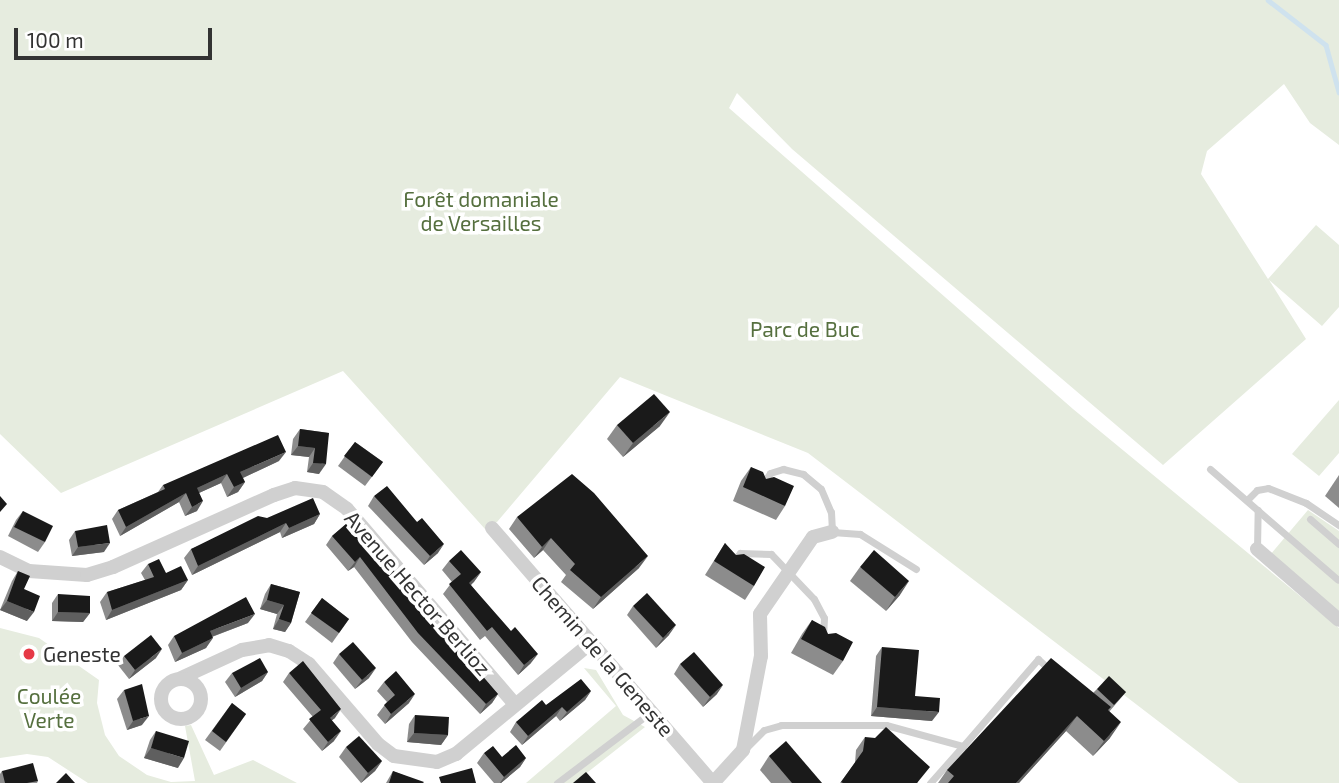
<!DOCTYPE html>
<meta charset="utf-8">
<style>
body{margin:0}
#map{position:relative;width:1339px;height:783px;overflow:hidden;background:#fff;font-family:"Exo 2",sans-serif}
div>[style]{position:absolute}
.green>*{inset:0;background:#e6ecdf}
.stream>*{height:4.5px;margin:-2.25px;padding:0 2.25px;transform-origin:2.25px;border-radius:2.25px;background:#cfe2ee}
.lane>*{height:7px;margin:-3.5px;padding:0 3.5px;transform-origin:3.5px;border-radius:3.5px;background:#d0d0d0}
.street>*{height:14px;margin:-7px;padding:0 7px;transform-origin:7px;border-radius:7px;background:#d0d0d0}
.street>.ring{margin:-7px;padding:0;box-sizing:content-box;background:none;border:14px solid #d0d0d0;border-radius:50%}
.wall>*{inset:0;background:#8c8c8c}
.shaded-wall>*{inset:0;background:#5f5f5f}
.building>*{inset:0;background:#1a1a1a}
.dots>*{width:19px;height:19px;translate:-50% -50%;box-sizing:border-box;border:4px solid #fff;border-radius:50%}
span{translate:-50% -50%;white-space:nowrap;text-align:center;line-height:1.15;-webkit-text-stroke:7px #fff;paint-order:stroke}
.park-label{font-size:21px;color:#56703f}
.street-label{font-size:21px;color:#333}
.poi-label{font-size:21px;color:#333}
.left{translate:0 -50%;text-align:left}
.scale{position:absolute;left:14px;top:28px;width:198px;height:32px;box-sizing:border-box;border:4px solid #333;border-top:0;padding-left:9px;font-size:21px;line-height:24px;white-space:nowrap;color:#333;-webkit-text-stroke:5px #fff;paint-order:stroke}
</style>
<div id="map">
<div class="green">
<div style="clip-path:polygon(0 0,1339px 0,1339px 145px,1310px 123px,1284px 84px,1207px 151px,1201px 174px,1268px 279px,1316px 225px,1339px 245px,1339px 307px,1322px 326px,1269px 280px,1306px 339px,1163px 465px,792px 149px,737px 93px,729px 108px,1073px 409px,1339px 628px,1339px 783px,1239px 783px,808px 453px,620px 377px,497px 522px,485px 529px,343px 371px,61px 493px,0 434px)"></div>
<div style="clip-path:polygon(1339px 400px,1339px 453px,1319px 476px,1292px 454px)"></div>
<div style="clip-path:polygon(1308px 510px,1339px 531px,1339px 612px,1270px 555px)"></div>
<div style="clip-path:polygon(0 628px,39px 638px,99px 680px,97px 703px,105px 735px,119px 756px,147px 775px,171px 782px,195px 781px,185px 726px,191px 725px,214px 775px,253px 760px,297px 783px,88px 783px,48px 757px,27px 754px,0 758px)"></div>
<div style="clip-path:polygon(584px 668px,596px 670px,623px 715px,645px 727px,574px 783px,526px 783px,616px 706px)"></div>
</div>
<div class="stream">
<div style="left:1268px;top:0;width:73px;rotate:37.8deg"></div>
<div style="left:1326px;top:45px;width:49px;rotate:74.5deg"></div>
</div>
<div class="lane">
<div style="left:1210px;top:469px;width:169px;rotate:40.9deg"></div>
<div style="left:762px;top:485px;width:14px;rotate:-56deg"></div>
<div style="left:770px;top:473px;width:14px;rotate:-17deg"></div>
<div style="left:783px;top:469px;width:21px;rotate:14deg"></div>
<div style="left:803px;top:474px;width:23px;rotate:40deg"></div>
<div style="left:821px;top:489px;width:25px;rotate:67deg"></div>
<div style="left:831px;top:512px;width:20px;rotate:87deg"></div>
<div style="left:832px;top:532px;width:28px;rotate:4deg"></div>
<div style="left:860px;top:534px;width:66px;rotate:32deg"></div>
<div style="left:1247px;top:500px;width:14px;rotate:-45deg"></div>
<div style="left:1257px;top:490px;width:11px;rotate:-10deg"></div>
<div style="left:1268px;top:488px;width:41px;rotate:21.5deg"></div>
<div style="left:1306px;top:503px;width:40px;rotate:34deg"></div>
<div style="left:1310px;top:519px;width:38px;rotate:41deg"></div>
<div style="left:1257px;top:549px;width:39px;rotate:-89deg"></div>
<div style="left:732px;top:562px;width:12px;rotate:-48deg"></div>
<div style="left:740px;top:553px;width:31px;rotate:2deg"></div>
<div style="left:771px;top:554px;width:62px;rotate:46.3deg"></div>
<div style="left:814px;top:599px;width:21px;rotate:62deg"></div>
<div style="left:824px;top:618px;width:18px;rotate:93deg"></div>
<div style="left:746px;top:748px;width:25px;rotate:-45deg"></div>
<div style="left:764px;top:730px;width:18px;rotate:-16deg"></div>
<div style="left:781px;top:725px;width:105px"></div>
<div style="left:886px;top:725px;width:80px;rotate:15.3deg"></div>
<div style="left:963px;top:746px;width:115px;rotate:-49.2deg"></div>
<div style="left:1038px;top:659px;width:16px;rotate:43deg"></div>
<div style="left:557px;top:783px;width:118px;rotate:-37.1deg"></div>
<div style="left:930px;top:783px;width:50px;rotate:-48.3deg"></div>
</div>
<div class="street">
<div style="left:492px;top:528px;width:337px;rotate:49.1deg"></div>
<div style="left:1257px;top:549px;width:108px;rotate:40.9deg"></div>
<div style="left:0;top:557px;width:32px;rotate:26deg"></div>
<div style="left:29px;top:571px;width:58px;rotate:3.9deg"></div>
<div style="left:87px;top:575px;width:27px;rotate:-17deg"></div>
<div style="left:113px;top:567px;width:176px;rotate:-24.1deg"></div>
<div style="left:274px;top:495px;width:22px;rotate:-18deg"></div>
<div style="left:295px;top:488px;width:28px;rotate:8deg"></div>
<div style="left:323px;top:492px;width:29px;rotate:35deg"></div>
<div style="left:347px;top:509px;width:257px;rotate:49.3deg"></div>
<div style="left:181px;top:678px;width:67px;rotate:-24.7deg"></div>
<div style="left:242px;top:650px;width:27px;rotate:-10deg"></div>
<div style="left:269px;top:645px;width:21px;rotate:17deg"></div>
<div style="left:289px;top:651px;width:24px;rotate:33deg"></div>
<div style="left:309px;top:664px;width:106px;rotate:49.2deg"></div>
<div style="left:378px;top:744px;width:20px;rotate:37deg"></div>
<div style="left:394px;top:756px;width:43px;rotate:7.9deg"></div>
<div style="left:437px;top:762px;width:21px;rotate:-23deg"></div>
<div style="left:456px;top:754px;width:176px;rotate:-39.5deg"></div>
<div class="ring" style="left:161px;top:679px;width:26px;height:26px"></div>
<div style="left:713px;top:783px;width:45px;rotate:-47.7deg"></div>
<div style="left:743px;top:750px;width:96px;rotate:-79.2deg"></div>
<div style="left:761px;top:656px;width:42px;rotate:-91.4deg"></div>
<div style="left:760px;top:614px;width:93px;rotate:-55.5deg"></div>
<div style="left:813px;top:537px;width:20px;rotate:-15deg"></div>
</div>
<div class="wall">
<div style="clip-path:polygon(617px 425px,660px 426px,623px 457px,607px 439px)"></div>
<div style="clip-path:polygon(300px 429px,329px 433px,319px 474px,307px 472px,309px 457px,291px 455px,293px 439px)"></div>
<div style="clip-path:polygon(355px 442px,383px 462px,365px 486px,338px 466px)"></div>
<div style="clip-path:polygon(279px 461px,243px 478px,245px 482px,238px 492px,227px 497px,221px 483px,199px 493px,197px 511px,185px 516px,179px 502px,120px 536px,112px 519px,118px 510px,158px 492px,163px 485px)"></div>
<div style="clip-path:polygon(751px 467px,785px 506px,776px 520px,733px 501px,741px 481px)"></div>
<div style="clip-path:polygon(1339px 475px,1339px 508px,1325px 496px)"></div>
<div style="clip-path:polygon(374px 496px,417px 522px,438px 553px,424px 565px,368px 506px)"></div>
<div style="clip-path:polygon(23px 511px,45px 542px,38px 552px,8px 536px,16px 520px)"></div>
<div style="clip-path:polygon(320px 514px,314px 524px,282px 538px,280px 532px,192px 575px,184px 558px,191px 549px,267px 518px)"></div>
<div style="clip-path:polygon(517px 517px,639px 568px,593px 609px,561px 582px,566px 575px,543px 550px,534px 558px,509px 529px)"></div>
<div style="clip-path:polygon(346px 524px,441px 635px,498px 694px,492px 703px,480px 714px,412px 642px,354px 567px,348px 571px,326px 545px,332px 536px)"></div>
<div style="clip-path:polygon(75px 531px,104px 552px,72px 556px,69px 540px)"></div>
<div style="clip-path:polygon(725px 543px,754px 586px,745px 600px,705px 575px)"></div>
<div style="clip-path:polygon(449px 561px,481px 572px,471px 585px,531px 663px,518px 675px,485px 636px,480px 640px,443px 594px,452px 582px,442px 570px)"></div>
<div style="clip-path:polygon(148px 564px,166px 573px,188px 580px,181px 590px,106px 620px,100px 602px,107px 592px,145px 580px,141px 573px)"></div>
<div style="clip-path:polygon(860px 567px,900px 595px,886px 611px,850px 581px)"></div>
<div style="clip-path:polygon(18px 571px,24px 589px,27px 621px,0 610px,12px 581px)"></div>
<div style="clip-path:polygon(271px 584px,300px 592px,291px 623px,285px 632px,273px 629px,277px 614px,260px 609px,265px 594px)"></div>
<div style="clip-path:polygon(58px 594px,90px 613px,83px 622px,52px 621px,52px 603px)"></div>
<div style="clip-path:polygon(322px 598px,349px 619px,332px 643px,305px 622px)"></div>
<div style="clip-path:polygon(633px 606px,669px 635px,656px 648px,627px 615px)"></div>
<div style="clip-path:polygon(812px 620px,828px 634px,843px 661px,833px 675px,791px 653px,802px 634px)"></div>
<div style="clip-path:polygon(248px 623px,212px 637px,206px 648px,175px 662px,168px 645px,174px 636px)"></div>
<div style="clip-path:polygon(882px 647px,915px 696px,932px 721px,871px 716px,876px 656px)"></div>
<div style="clip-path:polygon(339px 654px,369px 678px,355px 689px,333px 663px)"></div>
<div style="clip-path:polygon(124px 656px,156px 658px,129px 679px,118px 665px)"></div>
<div style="clip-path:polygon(680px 664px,717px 694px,703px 707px,674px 674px)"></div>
<div style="clip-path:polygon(268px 672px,262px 681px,235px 697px,225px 682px,232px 673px)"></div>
<div style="clip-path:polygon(289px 673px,335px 718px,332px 720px,334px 741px,322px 751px,303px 729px,313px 717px,283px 682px)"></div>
<div style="clip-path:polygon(384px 682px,409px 703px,385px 724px,377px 715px,387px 702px,377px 691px)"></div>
<div style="clip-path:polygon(1097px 689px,1126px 692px,1109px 712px,1110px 738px,1093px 756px,1066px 731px,1019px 783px,938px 783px,947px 770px,1093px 693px)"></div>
<div style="clip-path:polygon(124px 690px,142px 725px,127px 730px,117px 699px)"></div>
<div style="clip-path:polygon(591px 691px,585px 700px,560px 721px,556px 716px,522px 745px,510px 732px,516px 722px,546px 705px)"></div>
<div style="clip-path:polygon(232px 703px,246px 714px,220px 751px,205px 740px)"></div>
<div style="clip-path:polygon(415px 715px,448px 735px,441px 745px,407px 742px,409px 724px)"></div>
<div style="clip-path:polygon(156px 731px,178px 768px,144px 758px,150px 740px)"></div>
<div style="clip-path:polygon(865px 737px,918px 783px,840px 783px,855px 763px,856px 750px)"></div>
<div style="clip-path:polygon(346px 747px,382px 761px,375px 771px,361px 783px,339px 757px)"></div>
<div style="clip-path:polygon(484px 753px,502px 757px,526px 758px,520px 767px,501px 783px,494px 783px,477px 763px)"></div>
<div style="clip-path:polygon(769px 756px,822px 783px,771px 783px,760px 770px)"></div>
<div style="clip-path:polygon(2px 771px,38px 781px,37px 783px,0 783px,0 774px)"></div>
<div style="clip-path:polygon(393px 771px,423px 783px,386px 783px)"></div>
</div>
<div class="shaded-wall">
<div style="clip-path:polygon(670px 412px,660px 426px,623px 457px,633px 443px)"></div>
<div style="clip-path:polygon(298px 446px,315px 448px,309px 457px,291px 455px)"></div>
<div style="clip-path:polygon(286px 452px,279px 461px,234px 482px,240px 472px)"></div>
<div style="clip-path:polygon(313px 463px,326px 464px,319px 474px,307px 472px)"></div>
<div style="clip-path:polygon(227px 474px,221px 483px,190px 497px,197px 488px)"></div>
<div style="clip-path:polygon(245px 482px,238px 492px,227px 497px,234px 487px)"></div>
<div style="clip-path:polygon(186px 493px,179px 502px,120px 536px,126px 527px)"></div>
<div style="clip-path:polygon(203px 501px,197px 511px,185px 516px,192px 507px)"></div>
<div style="clip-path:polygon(320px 514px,314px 524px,282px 538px,289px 528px)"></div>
<div style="clip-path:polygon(286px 523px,280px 532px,192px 575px,198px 566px)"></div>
<div style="clip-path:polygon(551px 538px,543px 550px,534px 558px,542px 547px)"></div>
<div style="clip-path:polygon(110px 543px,104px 552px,72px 556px,78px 547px)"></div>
<div style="clip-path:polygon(444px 544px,438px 553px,424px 565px,430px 556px)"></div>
<div style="clip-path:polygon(648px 556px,639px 568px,593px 609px,601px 597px)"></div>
<div style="clip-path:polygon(360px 557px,354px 567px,348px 571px,355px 562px)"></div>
<div style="clip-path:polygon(481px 572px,474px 582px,463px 592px,469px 583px)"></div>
<div style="clip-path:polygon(188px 580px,181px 590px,106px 620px,112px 610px)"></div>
<div style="clip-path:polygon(909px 581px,900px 595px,886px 611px,895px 597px)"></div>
<div style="clip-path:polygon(267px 600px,284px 605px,277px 614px,260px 609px)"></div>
<div style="clip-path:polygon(7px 601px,34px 612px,27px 621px,0 610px)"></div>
<div style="clip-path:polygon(58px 612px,90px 613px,83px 622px,52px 621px)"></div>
<div style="clip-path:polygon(255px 614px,248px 623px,203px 640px,210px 631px)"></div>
<div style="clip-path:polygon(279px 619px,291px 623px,285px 632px,273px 629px)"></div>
<div style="clip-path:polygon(676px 625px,669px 635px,656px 648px,663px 638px)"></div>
<div style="clip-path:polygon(213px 638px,206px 648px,175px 662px,182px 653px)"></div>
<div style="clip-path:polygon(162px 649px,156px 658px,129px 679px,135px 670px)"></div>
<div style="clip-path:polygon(538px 654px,531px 663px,518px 675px,524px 665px)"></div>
<div style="clip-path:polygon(376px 668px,369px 678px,355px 689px,362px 680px)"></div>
<div style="clip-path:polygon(268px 672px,262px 681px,235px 697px,241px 688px)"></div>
<div style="clip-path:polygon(723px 685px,717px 694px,703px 707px,710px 697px)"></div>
<div style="clip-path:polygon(591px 691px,585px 700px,560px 721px,567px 712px)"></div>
<div style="clip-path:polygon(415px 694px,409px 703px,385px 724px,391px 714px)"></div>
<div style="clip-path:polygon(498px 694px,492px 703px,480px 714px,486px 704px)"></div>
<div style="clip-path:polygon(562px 707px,556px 716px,522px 745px,528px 736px)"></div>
<div style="clip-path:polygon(877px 707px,939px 712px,932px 721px,871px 716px)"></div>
<div style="clip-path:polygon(341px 709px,335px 718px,323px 727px,330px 718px)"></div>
<div style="clip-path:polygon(149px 716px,142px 725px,127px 730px,133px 721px)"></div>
<div style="clip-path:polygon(1077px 716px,1066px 731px,1019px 783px,1016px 783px)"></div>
<div style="clip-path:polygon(1121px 722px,1110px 738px,1093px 756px,1104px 741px)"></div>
<div style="clip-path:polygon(341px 731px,334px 741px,322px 751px,328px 742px)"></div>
<div style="clip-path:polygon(414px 733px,448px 735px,441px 745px,407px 742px)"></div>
<div style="clip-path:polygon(151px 748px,184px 758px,178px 768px,144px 758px)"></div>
<div style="clip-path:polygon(526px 758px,520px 767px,501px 783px,500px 783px,504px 777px)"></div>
<div style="clip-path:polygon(382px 761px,375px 771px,361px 783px,368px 773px)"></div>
</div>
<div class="building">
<div style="clip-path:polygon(654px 394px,670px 412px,633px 443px,617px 425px)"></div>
<div style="clip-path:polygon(300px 429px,329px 433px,326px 464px,313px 463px,315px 448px,298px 446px)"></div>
<div style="clip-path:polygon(278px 435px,286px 452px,240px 472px,245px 482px,234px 487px,227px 474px,197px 488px,203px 501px,192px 507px,186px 493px,126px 527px,118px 510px,165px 489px,163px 485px)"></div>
<div style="clip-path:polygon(355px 442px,383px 462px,372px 477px,344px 456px)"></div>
<div style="clip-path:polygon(751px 467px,763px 472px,766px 479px,774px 477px,794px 486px,785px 506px,743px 487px)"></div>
<div style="clip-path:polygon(572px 474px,594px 493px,648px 556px,601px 597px,570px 570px,575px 564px,551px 538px,542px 547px,517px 517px)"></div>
<div style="clip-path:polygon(387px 486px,417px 522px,422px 518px,444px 544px,430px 556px,374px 496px)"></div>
<div style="clip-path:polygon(0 496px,7px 504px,0 512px)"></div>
<div style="clip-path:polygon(313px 498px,320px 514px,289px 528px,286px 523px,198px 566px,191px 549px,258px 516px,267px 518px)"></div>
<div style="clip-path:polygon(23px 511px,53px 526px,45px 542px,14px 527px)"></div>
<div style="clip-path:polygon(346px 524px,378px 562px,384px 557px,441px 635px,445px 632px,498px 694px,486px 704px,418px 633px,360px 557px,355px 562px,332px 536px)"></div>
<div style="clip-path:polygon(107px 525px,110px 543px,78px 547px,75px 531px)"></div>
<div style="clip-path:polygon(725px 543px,736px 555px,744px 554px,765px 567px,754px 586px,714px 561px)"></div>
<div style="clip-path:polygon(461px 550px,481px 572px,469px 583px,511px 631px,515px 627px,538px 654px,524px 665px,492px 627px,487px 631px,449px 584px,461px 574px,449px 561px)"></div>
<div style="clip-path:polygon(874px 550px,909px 581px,895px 597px,860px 567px)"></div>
<div style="clip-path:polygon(159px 559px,166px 573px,181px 566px,188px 580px,112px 610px,107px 592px,154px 577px,148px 564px)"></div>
<div style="clip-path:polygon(18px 571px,30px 576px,24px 589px,40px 596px,34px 612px,7px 601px)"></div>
<div style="clip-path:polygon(271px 584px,300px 592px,291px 623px,279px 619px,284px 605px,267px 600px)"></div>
<div style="clip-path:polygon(647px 593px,676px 625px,663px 638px,633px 606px)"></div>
<div style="clip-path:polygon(58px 594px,90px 596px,90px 613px,58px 612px)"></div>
<div style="clip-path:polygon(246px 597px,255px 614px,210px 631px,213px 638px,182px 653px,174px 636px)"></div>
<div style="clip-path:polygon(322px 598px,349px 619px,339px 633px,311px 613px)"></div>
<div style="clip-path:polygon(812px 620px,825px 627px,828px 634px,836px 633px,853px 642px,843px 661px,801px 639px)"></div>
<div style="clip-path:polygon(151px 635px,162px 649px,135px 670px,124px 656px)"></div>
<div style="clip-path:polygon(353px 642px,376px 668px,362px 680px,339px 654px)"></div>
<div style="clip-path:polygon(882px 647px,919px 650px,915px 696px,940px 698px,939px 712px,877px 707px)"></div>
<div style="clip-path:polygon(694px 652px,723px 685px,710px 697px,680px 664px)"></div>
<div style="clip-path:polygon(260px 658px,268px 672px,241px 688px,232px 673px)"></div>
<div style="clip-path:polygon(1051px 658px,1111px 707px,1108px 710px,1121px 722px,1104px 741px,1077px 716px,1016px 783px,948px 783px,954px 776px,947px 770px)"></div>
<div style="clip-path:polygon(303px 661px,341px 709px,330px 718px,341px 731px,328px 742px,309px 719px,321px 710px,289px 673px)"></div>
<div style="clip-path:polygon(396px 671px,415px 694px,391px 714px,384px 705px,395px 695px,384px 682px)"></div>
<div style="clip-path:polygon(1109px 676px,1126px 692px,1114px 705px,1097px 689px)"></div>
<div style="clip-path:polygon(581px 679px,591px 691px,567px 712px,562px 707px,528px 736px,516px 722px,542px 700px,546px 705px)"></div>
<div style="clip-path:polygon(142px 684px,149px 716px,133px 721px,124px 690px)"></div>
<div style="clip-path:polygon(232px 703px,246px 714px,226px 742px,212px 731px)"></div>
<div style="clip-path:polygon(415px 715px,449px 717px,448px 735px,414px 733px)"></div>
<div style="clip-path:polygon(886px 727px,930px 767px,917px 783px,843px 783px,841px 782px,863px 751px,865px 737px,875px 738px)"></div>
<div style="clip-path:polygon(156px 731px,189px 741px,184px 758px,151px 748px)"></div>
<div style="clip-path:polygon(359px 736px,382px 761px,368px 773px,346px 747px)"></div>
<div style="clip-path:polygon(786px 741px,822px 783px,792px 783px,769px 756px)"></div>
<div style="clip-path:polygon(516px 745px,526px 758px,504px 777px,484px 753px,493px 746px,502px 757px)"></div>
<div style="clip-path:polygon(33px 763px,38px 781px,27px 783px,5px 783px,2px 771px)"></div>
<div style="clip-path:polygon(472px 768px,476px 783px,441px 783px,439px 777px)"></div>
<div style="clip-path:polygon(393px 771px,424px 782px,423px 783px,389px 783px)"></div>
<div style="clip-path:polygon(586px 772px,596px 783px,573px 783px)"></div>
<div style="clip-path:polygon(66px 773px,75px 783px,56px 783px)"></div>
</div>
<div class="dots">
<div style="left:29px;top:654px;background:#e63946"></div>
</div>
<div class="park-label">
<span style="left:481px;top:211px">Forêt domaniale<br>de Versailles</span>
<span style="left:805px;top:329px">Parc de Buc</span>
<span style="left:49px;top:708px">Coulée<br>Verte</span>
</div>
<div class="street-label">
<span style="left:418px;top:593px;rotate:49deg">Avenue Hector Berlioz</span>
<span style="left:603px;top:656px;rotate:49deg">Chemin de la Geneste</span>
</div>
<div class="poi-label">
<span class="left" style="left:43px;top:654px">Geneste</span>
</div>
<div class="scale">100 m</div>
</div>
